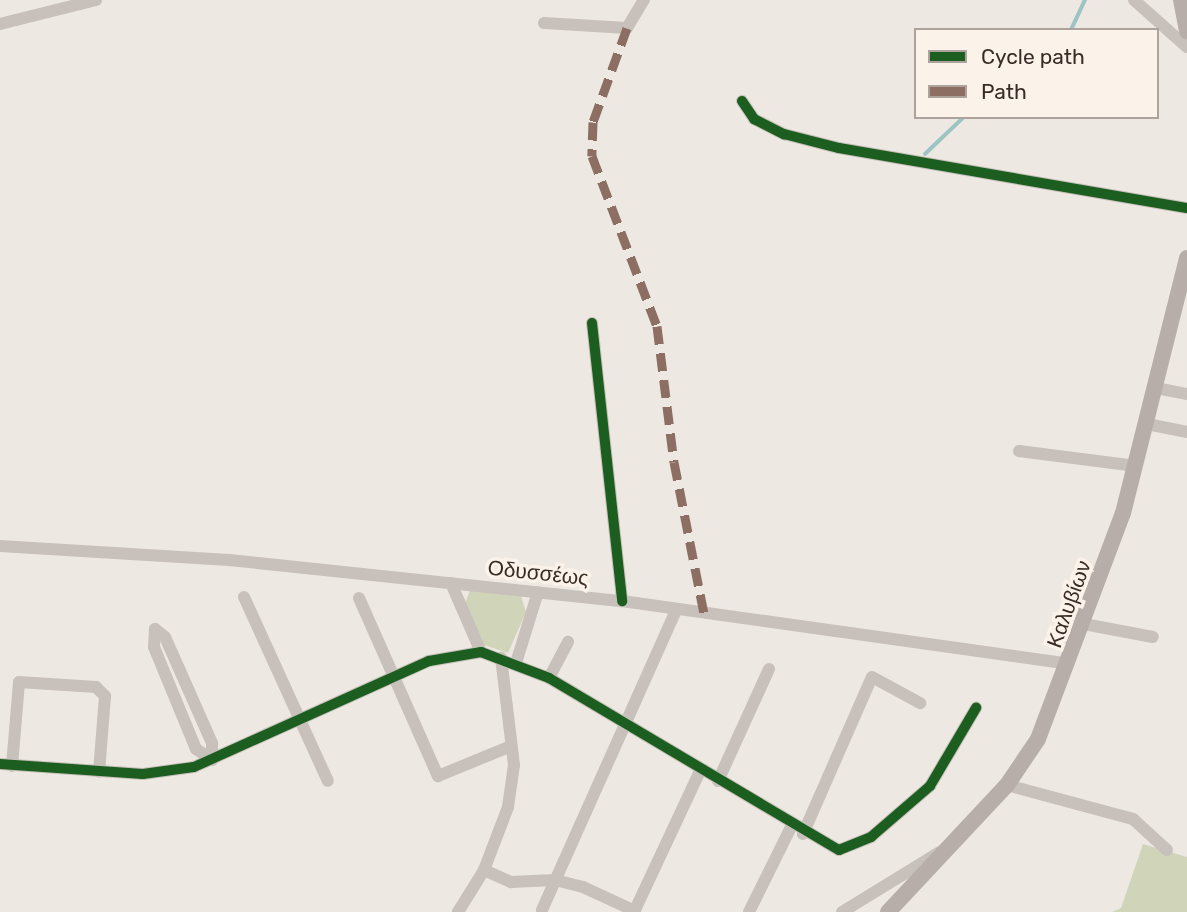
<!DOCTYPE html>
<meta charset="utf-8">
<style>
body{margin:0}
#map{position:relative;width:1187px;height:912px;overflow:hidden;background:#eee8e2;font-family:Rubik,sans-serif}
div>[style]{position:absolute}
.green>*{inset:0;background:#d0d5ba}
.stream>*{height:3.5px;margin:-1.75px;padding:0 1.75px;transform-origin:1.75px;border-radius:1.75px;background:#9bc4c2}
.minor>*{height:12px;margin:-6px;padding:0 6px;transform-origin:6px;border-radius:6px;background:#c8c0ba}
.major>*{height:16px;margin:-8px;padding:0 8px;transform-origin:8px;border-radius:8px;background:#b7aea9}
.quiet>*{height:9px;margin-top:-4.5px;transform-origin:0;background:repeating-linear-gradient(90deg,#8d6e63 0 18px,transparent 0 27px)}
.cycleway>*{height:10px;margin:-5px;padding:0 5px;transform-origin:5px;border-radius:5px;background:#1b5e20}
span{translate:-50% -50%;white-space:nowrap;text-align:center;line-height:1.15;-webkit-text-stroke:7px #fbf2e9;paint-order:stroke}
.street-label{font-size:21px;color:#392c28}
.legend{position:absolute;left:914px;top:28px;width:245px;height:91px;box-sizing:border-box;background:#fbf2e9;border:2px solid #ada39c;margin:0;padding:9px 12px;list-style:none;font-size:21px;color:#392c28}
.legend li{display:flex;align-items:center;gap:14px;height:35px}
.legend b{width:35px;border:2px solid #ada39c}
</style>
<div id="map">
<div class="green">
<div style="clip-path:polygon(470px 590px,521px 596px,526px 612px,508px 653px,484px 645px,465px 604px)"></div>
<div style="clip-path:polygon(1143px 844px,1187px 857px,1187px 912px,1112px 912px,1121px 908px)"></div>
</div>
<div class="stream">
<div style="left:1071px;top:30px;width:33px;rotate:-65deg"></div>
<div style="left:925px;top:154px;width:54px;rotate:-43.5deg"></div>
</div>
<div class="minor">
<div style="left:1134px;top:0;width:71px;rotate:41.6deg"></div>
<div style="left:544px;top:23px;width:83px;rotate:3.4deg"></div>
<div style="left:627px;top:28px;width:33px;rotate:-59deg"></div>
<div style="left:0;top:24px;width:99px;rotate:-14deg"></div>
<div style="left:742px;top:101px;width:22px;rotate:56deg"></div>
<div style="left:754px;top:119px;width:34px;rotate:27deg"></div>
<div style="left:784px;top:134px;width:57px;rotate:14.3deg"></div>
<div style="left:839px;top:148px;width:353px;rotate:9.8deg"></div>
<div style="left:592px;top:323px;width:280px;rotate:83.8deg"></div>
<div style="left:1156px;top:388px;width:32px;rotate:11deg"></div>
<div style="left:1147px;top:424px;width:41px;rotate:11.3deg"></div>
<div style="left:1019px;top:451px;width:118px;rotate:7.3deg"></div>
<div style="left:0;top:546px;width:229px;rotate:3.5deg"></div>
<div style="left:229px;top:560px;width:395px;rotate:6deg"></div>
<div style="left:622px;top:601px;width:451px;rotate:8deg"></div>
<div style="left:451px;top:583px;width:75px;rotate:66.5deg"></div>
<div style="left:244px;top:597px;width:202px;rotate:65.5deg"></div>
<div style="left:359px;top:598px;width:195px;rotate:66.1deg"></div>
<div style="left:438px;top:776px;width:79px;rotate:-22.3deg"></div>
<div style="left:1084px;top:624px;width:70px;rotate:10.7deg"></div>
<div style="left:155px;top:629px;width:13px;rotate:39deg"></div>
<div style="left:165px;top:637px;width:116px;rotate:66.1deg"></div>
<div style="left:212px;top:743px;width:17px;rotate:90deg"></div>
<div style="left:212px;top:760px;width:19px;rotate:-145deg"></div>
<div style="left:196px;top:749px;width:110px;rotate:-112.4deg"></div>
<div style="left:154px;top:647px;width:18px;rotate:-87deg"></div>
<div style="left:516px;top:663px;width:74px;rotate:-72.8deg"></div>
<div style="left:549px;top:678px;width:41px;rotate:-62.2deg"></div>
<div style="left:0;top:764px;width:143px;rotate:4deg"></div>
<div style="left:143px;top:774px;width:51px;rotate:-7.8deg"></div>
<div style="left:194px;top:767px;width:258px;rotate:-24.3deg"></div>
<div style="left:429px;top:661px;width:53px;rotate:-9.8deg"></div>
<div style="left:481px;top:652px;width:73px;rotate:20.9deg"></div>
<div style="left:549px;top:678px;width:337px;rotate:30.7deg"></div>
<div style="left:839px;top:850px;width:35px;rotate:-22deg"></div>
<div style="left:871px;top:837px;width:78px;rotate:-40.8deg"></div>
<div style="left:930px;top:786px;width:91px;rotate:-59.5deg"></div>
<div style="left:12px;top:766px;width:84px;rotate:-85.2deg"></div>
<div style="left:19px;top:682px;width:77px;rotate:3.7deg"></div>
<div style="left:96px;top:687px;width:13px;rotate:45deg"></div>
<div style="left:105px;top:696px;width:76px;rotate:94.5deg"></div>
<div style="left:718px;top:781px;width:123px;rotate:-65.5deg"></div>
<div style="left:1007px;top:785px;width:131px;rotate:15.1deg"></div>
<div style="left:1133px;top:819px;width:46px;rotate:42.4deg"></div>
<div style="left:803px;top:834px;width:171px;rotate:-66.3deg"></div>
<div style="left:872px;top:677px;width:55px;rotate:28.4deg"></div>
<div style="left:484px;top:870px;width:30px;rotate:24deg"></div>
<div style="left:511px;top:882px;width:44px;rotate:-2.6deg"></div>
<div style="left:555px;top:880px;width:29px;rotate:14deg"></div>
<div style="left:583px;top:887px;width:57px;rotate:24.8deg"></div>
<div style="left:542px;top:910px;width:328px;rotate:-65.9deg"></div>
<div style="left:458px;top:912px;width:49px;rotate:-58.2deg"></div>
<div style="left:484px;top:870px;width:67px;rotate:-69.1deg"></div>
<div style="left:508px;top:807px;width:42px;rotate:-81.9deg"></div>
<div style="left:514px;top:765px;width:108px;rotate:-96.9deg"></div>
<div style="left:634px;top:912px;width:156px;rotate:-64.9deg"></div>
<div style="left:749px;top:912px;width:95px;rotate:-63.7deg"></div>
<div style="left:842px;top:912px;width:115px;rotate:-31.5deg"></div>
</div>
<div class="major">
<div style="left:1181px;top:0;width:32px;rotate:79deg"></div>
<div style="left:888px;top:912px;width:174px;rotate:-46.9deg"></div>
<div style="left:1007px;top:785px;width:55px;rotate:-56deg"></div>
<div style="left:1038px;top:739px;width:241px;rotate:-69.4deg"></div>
<div style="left:1123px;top:513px;width:263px;rotate:-75.9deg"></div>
</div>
<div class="quiet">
<div style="left:627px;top:28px;width:100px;rotate:109.9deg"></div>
<div style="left:593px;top:122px;width:34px;rotate:92deg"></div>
<div style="left:592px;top:156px;width:182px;rotate:69.1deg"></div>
<div style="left:657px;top:326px;width:137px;rotate:82.9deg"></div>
<div style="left:674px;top:462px;width:154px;rotate:78.8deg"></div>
</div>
<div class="cycleway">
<div style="left:742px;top:101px;width:22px;rotate:56deg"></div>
<div style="left:754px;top:119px;width:34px;rotate:27deg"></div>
<div style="left:784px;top:134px;width:57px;rotate:14.3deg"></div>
<div style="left:839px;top:148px;width:353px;rotate:9.8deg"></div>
<div style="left:592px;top:323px;width:280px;rotate:83.8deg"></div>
<div style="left:0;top:764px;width:143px;rotate:4deg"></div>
<div style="left:143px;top:774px;width:51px;rotate:-7.8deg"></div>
<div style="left:194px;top:767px;width:258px;rotate:-24.3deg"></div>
<div style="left:429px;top:661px;width:53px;rotate:-9.8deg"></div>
<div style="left:481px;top:652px;width:73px;rotate:20.9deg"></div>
<div style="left:549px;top:678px;width:337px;rotate:30.7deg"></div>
<div style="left:839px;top:850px;width:35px;rotate:-22deg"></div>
<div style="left:871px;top:837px;width:78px;rotate:-40.8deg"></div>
<div style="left:930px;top:786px;width:91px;rotate:-59.5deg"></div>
</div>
<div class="street-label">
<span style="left:538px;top:573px;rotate:6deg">Οδυσσέως</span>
<span style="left:1069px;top:604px;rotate:-70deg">Καλυβίων</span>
</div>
<ul class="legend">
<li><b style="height:9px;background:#1b5e20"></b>Cycle path</li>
<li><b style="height:9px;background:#8d6e63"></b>Path</li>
</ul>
</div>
